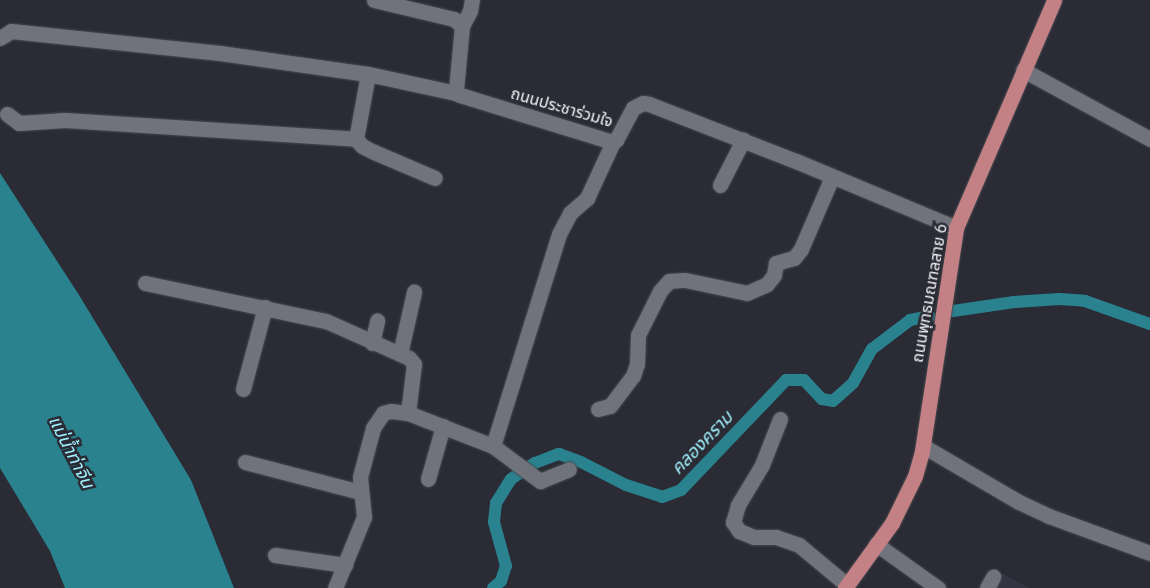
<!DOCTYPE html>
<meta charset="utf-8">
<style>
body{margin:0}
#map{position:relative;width:1150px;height:588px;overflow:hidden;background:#2a2b34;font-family:"IBM Plex Sans","Noto Sans Thai",sans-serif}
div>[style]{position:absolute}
.built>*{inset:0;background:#333543}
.water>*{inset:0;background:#2a828e}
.canal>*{height:12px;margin:-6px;padding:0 6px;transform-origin:6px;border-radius:6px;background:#2a828e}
.roads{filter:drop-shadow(0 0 1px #494a50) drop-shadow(0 0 1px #494a50)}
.minor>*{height:15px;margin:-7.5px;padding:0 7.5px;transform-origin:7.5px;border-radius:7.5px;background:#71737c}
.major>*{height:15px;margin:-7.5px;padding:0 7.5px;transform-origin:7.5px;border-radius:7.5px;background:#c48185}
span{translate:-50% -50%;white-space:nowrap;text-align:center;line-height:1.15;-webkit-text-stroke:5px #2a2b34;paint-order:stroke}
.street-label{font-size:16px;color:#f3f3f9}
.water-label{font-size:18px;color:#9ff0fc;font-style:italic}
</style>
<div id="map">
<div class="built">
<div style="clip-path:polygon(998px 571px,1029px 588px,989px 588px)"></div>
</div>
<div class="water">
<div style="clip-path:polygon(0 173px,79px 295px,191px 480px,234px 588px,65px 588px,50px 551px,0 468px)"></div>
</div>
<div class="canal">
<div style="left:953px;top:311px;width:62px;rotate:-8.4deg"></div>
<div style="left:1014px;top:302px;width:45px;rotate:-3.8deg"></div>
<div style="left:1059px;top:299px;width:26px;rotate:4deg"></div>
<div style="left:1085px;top:301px;width:69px;rotate:19.5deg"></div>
<div style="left:493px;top:588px;width:11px;rotate:-41deg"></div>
<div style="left:501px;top:581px;width:16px;rotate:-72deg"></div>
<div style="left:506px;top:566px;width:46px;rotate:-105.3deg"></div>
<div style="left:494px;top:522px;width:19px;rotate:-84deg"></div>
<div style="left:496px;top:503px;width:28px;rotate:-58deg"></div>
<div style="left:511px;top:479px;width:29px;rotate:-34deg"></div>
<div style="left:535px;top:463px;width:26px;rotate:-21deg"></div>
<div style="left:559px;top:454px;width:23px;rotate:20deg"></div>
<div style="left:581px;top:462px;width:51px;rotate:27.1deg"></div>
<div style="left:626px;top:485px;width:38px;rotate:18deg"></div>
<div style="left:662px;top:497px;width:20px;rotate:-20deg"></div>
<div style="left:681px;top:490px;width:152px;rotate:-46.3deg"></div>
<div style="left:786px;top:380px;width:18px"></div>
<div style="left:804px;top:380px;width:26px;rotate:47deg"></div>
<div style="left:822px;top:399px;width:11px;rotate:10deg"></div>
<div style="left:833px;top:401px;width:27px;rotate:-42deg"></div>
<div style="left:853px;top:383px;width:39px;rotate:-61deg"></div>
<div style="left:872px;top:349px;width:48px;rotate:-37.3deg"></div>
<div style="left:910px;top:320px;width:20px;rotate:-11deg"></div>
</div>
<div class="roads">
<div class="minor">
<div style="left:374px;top:0;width:82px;rotate:13.4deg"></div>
<div style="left:454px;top:19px;width:11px;rotate:41deg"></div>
<div style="left:462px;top:26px;width:63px;rotate:95.4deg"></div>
<div style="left:456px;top:89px;width:4px;rotate:90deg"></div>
<div style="left:456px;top:93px;width:4px;rotate:27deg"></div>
<div style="left:460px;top:95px;width:160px;rotate:17.1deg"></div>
<div style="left:613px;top:142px;width:4px;rotate:-34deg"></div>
<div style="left:616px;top:140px;width:36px;rotate:-62deg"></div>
<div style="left:633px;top:108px;width:11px;rotate:-27deg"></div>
<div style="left:643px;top:103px;width:6px;rotate:9deg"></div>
<div style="left:649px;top:104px;width:158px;rotate:21.2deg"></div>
<div style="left:796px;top:161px;width:173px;rotate:22.7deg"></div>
<div style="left:462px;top:26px;width:17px;rotate:-62deg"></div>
<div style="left:470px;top:11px;width:11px;rotate:-80deg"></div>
<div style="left:0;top:38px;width:13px;rotate:-32deg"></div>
<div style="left:11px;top:31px;width:210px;rotate:6deg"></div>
<div style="left:220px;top:53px;width:149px;rotate:8.1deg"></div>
<div style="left:368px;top:74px;width:90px;rotate:12.2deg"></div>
<div style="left:1023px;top:70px;width:145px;rotate:28.5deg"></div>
<div style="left:7px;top:114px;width:15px;rotate:37deg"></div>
<div style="left:19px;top:123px;width:46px;rotate:-3.7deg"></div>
<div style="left:65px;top:120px;width:292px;rotate:3.7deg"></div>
<div style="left:356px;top:139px;width:66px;rotate:-79.5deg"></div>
<div style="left:356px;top:139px;width:9px;rotate:49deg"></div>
<div style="left:362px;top:146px;width:13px;rotate:27deg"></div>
<div style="left:374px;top:152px;width:66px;rotate:23.1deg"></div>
<div style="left:720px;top:185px;width:51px;rotate:-62.9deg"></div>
<div style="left:145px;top:283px;width:185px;rotate:11.9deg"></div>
<div style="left:326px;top:321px;width:91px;rotate:24deg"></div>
<div style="left:409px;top:358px;width:8px;rotate:50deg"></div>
<div style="left:414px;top:364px;width:49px;rotate:97deg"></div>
<div style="left:372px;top:343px;width:23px;rotate:-77deg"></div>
<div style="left:400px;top:354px;width:64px;rotate:-77.3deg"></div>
<div style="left:243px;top:389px;width:85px;rotate:-75deg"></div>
<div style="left:598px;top:409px;width:12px;rotate:-14deg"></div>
<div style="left:610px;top:406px;width:38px;rotate:-53deg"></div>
<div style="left:633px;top:376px;width:13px;rotate:-72deg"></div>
<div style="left:637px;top:364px;width:29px;rotate:-88deg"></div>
<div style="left:638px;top:335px;width:49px;rotate:-63.4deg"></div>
<div style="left:660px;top:291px;width:13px;rotate:-48deg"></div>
<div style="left:669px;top:281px;width:16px;rotate:-4deg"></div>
<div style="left:685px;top:280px;width:63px;rotate:11.8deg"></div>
<div style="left:747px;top:293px;width:22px;rotate:-24deg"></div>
<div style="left:767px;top:284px;width:11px;rotate:-52deg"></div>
<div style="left:774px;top:275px;width:12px;rotate:-81deg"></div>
<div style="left:776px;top:263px;width:19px;rotate:-16deg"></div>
<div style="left:794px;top:258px;width:11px;rotate:-52deg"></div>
<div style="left:801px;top:249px;width:78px;rotate:-66.7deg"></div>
<div style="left:780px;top:419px;width:49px;rotate:111.4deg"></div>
<div style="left:762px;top:465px;width:47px;rotate:121deg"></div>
<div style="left:738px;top:505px;width:18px;rotate:106deg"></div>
<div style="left:733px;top:522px;width:11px;rotate:56deg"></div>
<div style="left:739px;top:531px;width:16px;rotate:22deg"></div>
<div style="left:754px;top:537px;width:22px"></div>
<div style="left:776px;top:537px;width:24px;rotate:19deg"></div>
<div style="left:799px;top:545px;width:62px;rotate:39.8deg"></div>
<div style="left:493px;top:446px;width:222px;rotate:-72.7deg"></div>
<div style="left:559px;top:234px;width:24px;rotate:-62deg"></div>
<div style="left:570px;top:213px;width:23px;rotate:-41deg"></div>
<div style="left:587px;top:198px;width:62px;rotate:-65.1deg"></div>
<div style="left:923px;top:446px;width:111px;rotate:30.3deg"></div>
<div style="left:1019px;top:502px;width:33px;rotate:25deg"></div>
<div style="left:1049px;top:516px;width:108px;rotate:20.1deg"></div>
<div style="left:245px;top:462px;width:119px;rotate:14.6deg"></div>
<div style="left:428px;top:479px;width:55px;rotate:-74.2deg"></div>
<div style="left:876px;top:544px;width:76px;rotate:35.4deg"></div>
<div style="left:275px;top:555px;width:71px;rotate:8.1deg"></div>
<div style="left:335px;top:588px;width:77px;rotate:-67.8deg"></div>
<div style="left:364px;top:517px;width:40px;rotate:-95.7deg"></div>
<div style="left:360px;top:477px;width:51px;rotate:-75.1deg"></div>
<div style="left:373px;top:428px;width:18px;rotate:-56deg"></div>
<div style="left:383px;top:413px;width:8px;rotate:-14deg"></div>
<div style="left:391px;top:411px;width:17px;rotate:7deg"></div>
<div style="left:408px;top:413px;width:91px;rotate:21.2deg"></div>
<div style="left:493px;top:446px;width:59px;rotate:36.7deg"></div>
<div style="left:540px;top:481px;width:31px;rotate:-22deg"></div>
<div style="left:987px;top:588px;width:13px;rotate:-61deg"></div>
</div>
<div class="major">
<div style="left:845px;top:588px;width:80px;rotate:-54.1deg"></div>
<div style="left:892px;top:523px;width:52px;rotate:-63.9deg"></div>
<div style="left:915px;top:476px;width:26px;rotate:-74deg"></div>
<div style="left:922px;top:451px;width:226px;rotate:-81.3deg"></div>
<div style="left:956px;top:228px;width:248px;rotate:-66.7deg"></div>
</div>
</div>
<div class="street-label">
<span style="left:562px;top:107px;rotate:16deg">ถนนประชาร่วมใจ</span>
<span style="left:929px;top:293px;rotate:-80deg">ถนนพุทธมณฑลสาย 6</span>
</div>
<div class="water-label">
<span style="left:702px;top:443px;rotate:-46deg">คลองคราม</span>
<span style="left:71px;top:452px;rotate:63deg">แม่น้ำท่าจีน</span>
</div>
</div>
